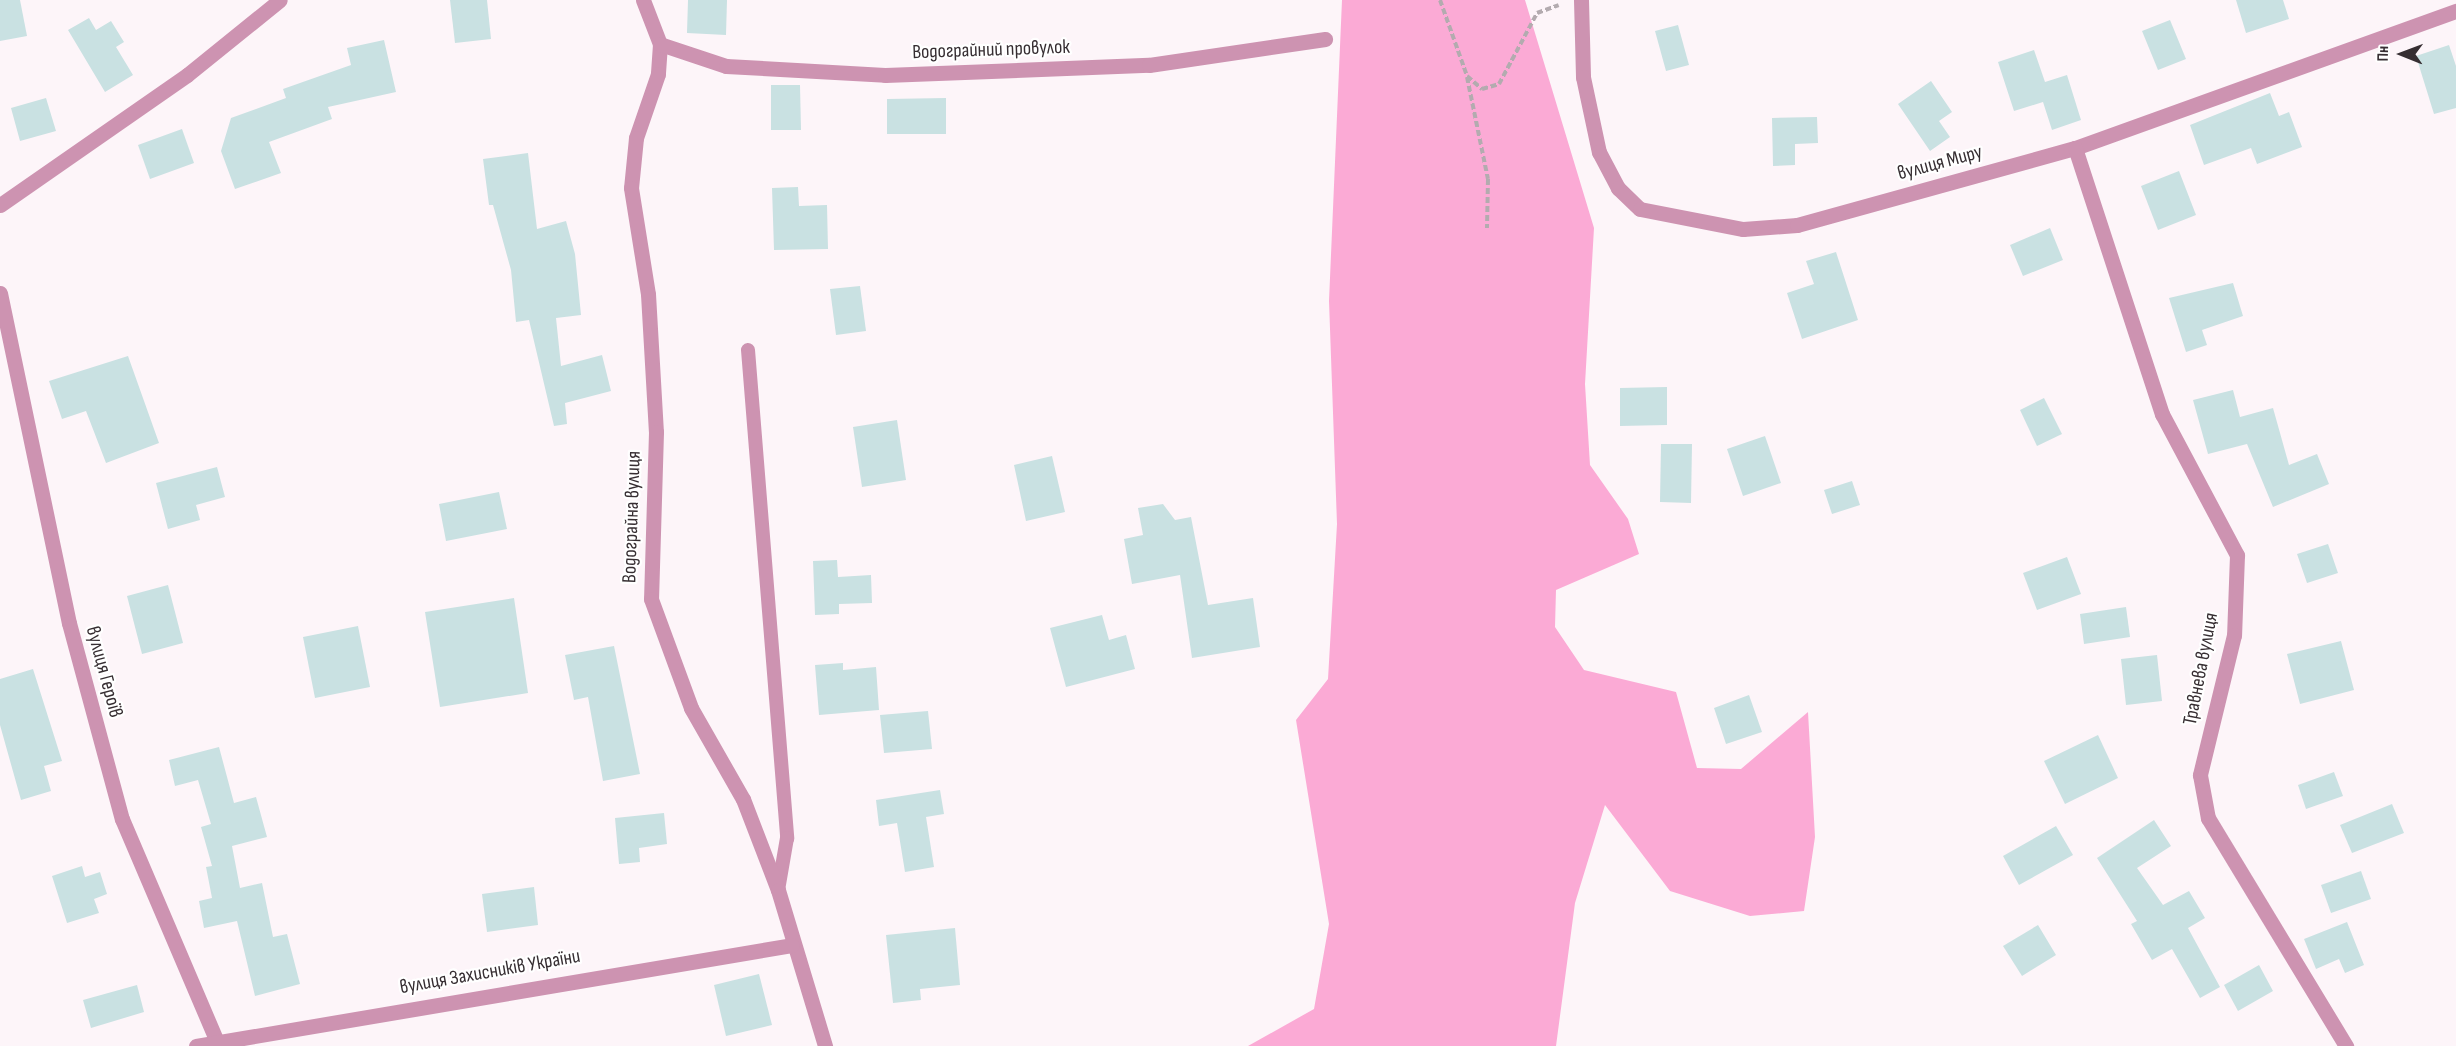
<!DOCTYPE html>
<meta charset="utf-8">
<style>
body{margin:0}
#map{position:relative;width:2456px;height:1046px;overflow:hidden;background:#fdf5f9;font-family:"Sofia Sans Condensed",sans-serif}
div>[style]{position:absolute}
.green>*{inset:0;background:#fbaad5}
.building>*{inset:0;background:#c9e1e2}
.path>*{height:4px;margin-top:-2px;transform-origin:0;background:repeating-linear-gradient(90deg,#b3abaf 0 6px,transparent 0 9px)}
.lane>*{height:14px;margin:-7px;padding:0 7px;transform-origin:7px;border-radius:7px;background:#cd93b1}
.street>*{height:15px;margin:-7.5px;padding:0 7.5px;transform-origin:7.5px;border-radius:7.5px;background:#cd93b1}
span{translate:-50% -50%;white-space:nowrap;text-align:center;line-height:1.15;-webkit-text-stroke:4.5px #fff;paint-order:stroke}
.street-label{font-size:20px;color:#362e32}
.north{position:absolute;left:2372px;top:24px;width:60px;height:60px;-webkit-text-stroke:4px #fff;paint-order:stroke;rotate:271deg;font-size:16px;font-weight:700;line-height:24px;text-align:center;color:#362e32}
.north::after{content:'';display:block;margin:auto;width:21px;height:27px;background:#362e32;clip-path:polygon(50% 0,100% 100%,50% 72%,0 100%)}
</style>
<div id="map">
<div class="green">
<div style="clip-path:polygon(1342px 0,1525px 0,1594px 228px,1585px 384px,1590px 465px,1628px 519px,1639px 554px,1556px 590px,1555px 627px,1584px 670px,1676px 692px,1697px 768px,1741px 769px,1808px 712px,1815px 837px,1804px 911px,1750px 916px,1670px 891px,1605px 805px,1575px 903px,1556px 1046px,1248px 1046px,1314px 1009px,1329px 924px,1296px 720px,1328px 679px,1337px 524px,1329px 301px)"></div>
</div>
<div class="building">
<div style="clip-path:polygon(0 0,20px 0,27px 36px,0 41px)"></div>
<div style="clip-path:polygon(450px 0,487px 0,491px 39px,455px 43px)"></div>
<div style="clip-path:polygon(688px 0,727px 0,726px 35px,687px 33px)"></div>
<div style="clip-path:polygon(2236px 0,2283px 0,2289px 19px,2246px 33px)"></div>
<div style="clip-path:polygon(89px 18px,96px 30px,111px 21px,124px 42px,116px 47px,133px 75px,105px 92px,68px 30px)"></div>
<div style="clip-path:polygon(2170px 20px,2186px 59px,2158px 70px,2142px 31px)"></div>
<div style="clip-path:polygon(1678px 25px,1689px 65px,1666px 71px,1655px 31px)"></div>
<div style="clip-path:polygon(384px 40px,396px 92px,328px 107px,332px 119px,269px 142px,281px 173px,235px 189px,221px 151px,231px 118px,286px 98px,283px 89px,351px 65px,347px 48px)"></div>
<div style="clip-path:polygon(2449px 45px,2456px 66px,2456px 108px,2434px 114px,2416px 56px)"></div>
<div style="clip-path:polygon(2034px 50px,2045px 82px,2067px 75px,2081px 120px,2052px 130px,2043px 102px,2014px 111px,1998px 62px)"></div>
<div style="clip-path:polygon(1931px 81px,1952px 112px,1939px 121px,1950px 137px,1930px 151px,1898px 104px)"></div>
<div style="clip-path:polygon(771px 85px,800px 85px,801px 130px,771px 130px)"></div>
<div style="clip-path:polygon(2270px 93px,2279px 116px,2289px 112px,2302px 147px,2257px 164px,2251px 148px,2204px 165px,2190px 125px)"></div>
<div style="clip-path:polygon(46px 98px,56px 131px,20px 141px,11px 108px)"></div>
<div style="clip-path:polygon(946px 98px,946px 134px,887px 134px,887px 99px)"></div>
<div style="clip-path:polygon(1817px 117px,1818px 143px,1795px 144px,1795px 165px,1773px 166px,1772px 118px)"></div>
<div style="clip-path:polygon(182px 129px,194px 163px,150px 179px,138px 145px)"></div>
<div style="clip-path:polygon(528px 153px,537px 229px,566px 221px,575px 254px,581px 315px,556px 318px,561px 366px,602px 355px,611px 391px,565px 403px,567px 424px,554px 426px,529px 320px,516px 322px,511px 270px,493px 205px,489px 205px,483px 159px)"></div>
<div style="clip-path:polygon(2179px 171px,2196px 215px,2158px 230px,2141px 186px)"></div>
<div style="clip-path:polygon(798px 187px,799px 206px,827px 205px,828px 249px,774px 250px,772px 188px)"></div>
<div style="clip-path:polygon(2050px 228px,2063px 260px,2023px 276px,2010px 245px)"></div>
<div style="clip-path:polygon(1836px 252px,1858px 320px,1802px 339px,1787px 293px,1814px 284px,1806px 261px)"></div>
<div style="clip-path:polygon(2233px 283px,2243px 316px,2202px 330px,2207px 345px,2186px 352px,2169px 298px)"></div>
<div style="clip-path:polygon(860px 286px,866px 331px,836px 335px,830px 289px)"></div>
<div style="clip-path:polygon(128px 356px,159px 443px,106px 463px,86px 411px,62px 419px,49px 381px)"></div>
<div style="clip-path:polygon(1667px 387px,1667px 425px,1620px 426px,1620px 388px)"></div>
<div style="clip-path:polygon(2233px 390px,2240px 417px,2273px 408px,2289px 465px,2317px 454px,2329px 484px,2273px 507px,2247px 444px,2208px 454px,2193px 400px)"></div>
<div style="clip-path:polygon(2044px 398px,2062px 434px,2037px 446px,2020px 410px)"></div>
<div style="clip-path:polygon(897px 420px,906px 480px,862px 487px,853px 427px)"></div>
<div style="clip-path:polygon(1765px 436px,1781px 483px,1743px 496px,1727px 449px)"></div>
<div style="clip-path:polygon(1661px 444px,1692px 444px,1691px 503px,1660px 502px)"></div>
<div style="clip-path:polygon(1052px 456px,1065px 512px,1026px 521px,1014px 465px)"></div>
<div style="clip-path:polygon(217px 467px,225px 497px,196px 505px,200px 520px,168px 529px,156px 483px)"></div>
<div style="clip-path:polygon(1852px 481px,1860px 505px,1832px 514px,1824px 490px)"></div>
<div style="clip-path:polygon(499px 492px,507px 529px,446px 541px,439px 504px)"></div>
<div style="clip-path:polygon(1163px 504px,1175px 520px,1191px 517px,1208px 605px,1253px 598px,1260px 647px,1192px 658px,1180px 575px,1132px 584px,1124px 539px,1143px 535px,1138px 508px)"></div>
<div style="clip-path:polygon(2328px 544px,2338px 573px,2307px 583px,2297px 554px)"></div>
<div style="clip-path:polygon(2067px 557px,2081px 594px,2037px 610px,2023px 573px)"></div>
<div style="clip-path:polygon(837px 560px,838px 577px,871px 575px,872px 603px,839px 604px,839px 614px,815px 615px,813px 561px)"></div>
<div style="clip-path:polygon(168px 585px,183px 643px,142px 654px,127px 596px)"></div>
<div style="clip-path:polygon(514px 598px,528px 693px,440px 707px,425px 612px)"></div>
<div style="clip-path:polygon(2126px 607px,2130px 637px,2084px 644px,2080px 614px)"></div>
<div style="clip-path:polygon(1102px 615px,1109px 640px,1126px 635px,1135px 669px,1066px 687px,1050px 628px)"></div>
<div style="clip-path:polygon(358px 626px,370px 687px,315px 698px,303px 637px)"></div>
<div style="clip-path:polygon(2341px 641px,2354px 690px,2300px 704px,2287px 654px)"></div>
<div style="clip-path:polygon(614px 646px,640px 774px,603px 781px,588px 697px,574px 700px,565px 655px)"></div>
<div style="clip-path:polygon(2157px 655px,2162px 701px,2126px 705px,2121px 659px)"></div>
<div style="clip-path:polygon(843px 663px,843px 670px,876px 667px,879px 710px,819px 715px,815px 665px)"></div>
<div style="clip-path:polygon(33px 669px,62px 761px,44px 766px,51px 791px,21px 800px,0 725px,0 679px)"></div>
<div style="clip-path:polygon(1749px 695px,1762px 732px,1726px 744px,1714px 708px)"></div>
<div style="clip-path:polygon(928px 711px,932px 749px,884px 753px,880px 715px)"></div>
<div style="clip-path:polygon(2098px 735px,2118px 778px,2065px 804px,2044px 761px)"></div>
<div style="clip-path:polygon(219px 747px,234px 803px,256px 797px,267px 837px,232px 846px,240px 888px,262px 883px,273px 937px,287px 934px,300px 984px,255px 996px,237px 921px,204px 928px,199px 901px,212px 898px,206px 867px,212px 866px,201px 827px,211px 824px,198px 780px,175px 786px,169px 760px)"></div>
<div style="clip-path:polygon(2334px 772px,2343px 796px,2306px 809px,2298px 785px)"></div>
<div style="clip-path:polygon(940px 790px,944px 814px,926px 817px,934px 867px,905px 872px,897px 823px,879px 826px,876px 800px)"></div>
<div style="clip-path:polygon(2392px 804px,2404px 833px,2352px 853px,2340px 825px)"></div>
<div style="clip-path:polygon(664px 813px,667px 844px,639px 848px,640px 862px,619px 864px,615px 818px)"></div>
<div style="clip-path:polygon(2154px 820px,2171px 846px,2137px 868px,2163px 905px,2189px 891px,2205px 918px,2188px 928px,2220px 987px,2200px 998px,2172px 949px,2152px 960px,2131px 924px,2137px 921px,2097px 858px)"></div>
<div style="clip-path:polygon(2056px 826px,2073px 855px,2019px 885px,2003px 856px)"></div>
<div style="clip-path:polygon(82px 866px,85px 877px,100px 872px,107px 894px,94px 899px,99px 913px,67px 923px,52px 876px)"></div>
<div style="clip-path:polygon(2361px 871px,2371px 899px,2331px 913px,2321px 885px)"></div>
<div style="clip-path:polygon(534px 887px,538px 925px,487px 932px,482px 894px)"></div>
<div style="clip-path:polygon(2347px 922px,2364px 965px,2345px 973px,2339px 959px,2316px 969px,2304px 939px)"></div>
<div style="clip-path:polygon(2038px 925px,2056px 955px,2022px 976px,2003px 946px)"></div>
<div style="clip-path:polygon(955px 928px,960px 985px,920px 989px,921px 1000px,893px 1003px,886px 935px)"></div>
<div style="clip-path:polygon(2259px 965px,2273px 991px,2238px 1011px,2224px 985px)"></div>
<div style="clip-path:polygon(759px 974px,772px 1025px,726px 1036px,714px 985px)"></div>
<div style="clip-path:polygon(137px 985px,144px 1012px,91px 1028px,83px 1000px)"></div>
</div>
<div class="path">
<div style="left:1440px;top:0;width:81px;rotate:70.4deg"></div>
<div style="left:1467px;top:76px;width:20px;rotate:41deg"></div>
<div style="left:1482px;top:89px;width:18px;rotate:-16deg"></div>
<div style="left:1499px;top:84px;width:81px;rotate:-61.8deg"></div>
<div style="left:1537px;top:13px;width:23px;rotate:-20deg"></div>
<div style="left:1467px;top:77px;width:104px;rotate:78.4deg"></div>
<div style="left:1488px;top:179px;width:49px;rotate:91.2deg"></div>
</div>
<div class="lane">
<div style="left:748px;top:350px;width:490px;rotate:85.4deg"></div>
<div style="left:787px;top:838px;width:53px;rotate:99.8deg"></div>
</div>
<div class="street">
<div style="left:643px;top:0;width:47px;rotate:68.9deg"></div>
<div style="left:660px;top:44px;width:30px;rotate:94deg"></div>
<div style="left:658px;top:74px;width:68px;rotate:109deg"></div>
<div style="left:636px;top:138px;width:50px;rotate:95.7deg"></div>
<div style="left:631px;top:188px;width:107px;rotate:80.9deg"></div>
<div style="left:648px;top:294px;width:138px;rotate:86.7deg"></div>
<div style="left:656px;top:432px;width:167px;rotate:91.7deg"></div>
<div style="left:651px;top:599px;width:116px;rotate:69.8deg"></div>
<div style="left:691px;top:708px;width:105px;rotate:60.3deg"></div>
<div style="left:743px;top:799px;width:97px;rotate:69deg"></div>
<div style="left:778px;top:890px;width:163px;rotate:73.2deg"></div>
<div style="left:1581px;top:0;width:77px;rotate:88.5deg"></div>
<div style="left:1583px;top:77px;width:77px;rotate:78deg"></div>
<div style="left:1599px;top:152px;width:41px;rotate:62.2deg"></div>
<div style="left:1618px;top:188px;width:30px;rotate:44deg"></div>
<div style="left:1640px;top:209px;width:105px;rotate:11deg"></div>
<div style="left:1743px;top:229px;width:54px;rotate:-4.2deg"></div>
<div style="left:1797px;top:225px;width:288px;rotate:-15.5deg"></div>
<div style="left:2075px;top:148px;width:405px;rotate:-19.8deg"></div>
<div style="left:660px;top:44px;width:70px;rotate:18.4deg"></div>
<div style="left:726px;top:66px;width:159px;rotate:3.2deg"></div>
<div style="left:885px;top:75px;width:264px;rotate:-2.2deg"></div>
<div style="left:1149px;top:65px;width:178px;rotate:-8.4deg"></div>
<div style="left:2075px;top:148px;width:280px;rotate:71.9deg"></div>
<div style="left:2162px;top:414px;width:160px;rotate:62deg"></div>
<div style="left:2237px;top:555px;width:80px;rotate:92.1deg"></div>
<div style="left:2234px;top:635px;width:144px;rotate:103.7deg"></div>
<div style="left:2200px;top:775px;width:44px;rotate:79.5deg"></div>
<div style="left:2208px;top:818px;width:267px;rotate:58.8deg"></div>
<div style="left:0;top:205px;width:228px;rotate:-34.8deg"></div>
<div style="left:187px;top:75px;width:119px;rotate:-38.9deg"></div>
<div style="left:0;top:293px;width:337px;rotate:78.2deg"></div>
<div style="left:69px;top:623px;width:203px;rotate:74.9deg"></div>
<div style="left:122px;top:819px;width:247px;rotate:66.9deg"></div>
<div style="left:196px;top:1046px;width:604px;rotate:-9.62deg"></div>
</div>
<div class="street-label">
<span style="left:991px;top:50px;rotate:-2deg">Водограйний провулок</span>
<span style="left:1940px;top:163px;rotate:-15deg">вулиця Миру</span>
<span style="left:632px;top:517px;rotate:-88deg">Водограйна вулиця</span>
<span style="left:2201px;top:669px;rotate:-79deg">Травнева вулиця</span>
<span style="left:104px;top:672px;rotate:75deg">вулиця Героїв</span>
<span style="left:490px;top:972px;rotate:-10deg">вулиця Захисників України</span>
</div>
<div class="north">Пн</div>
</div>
